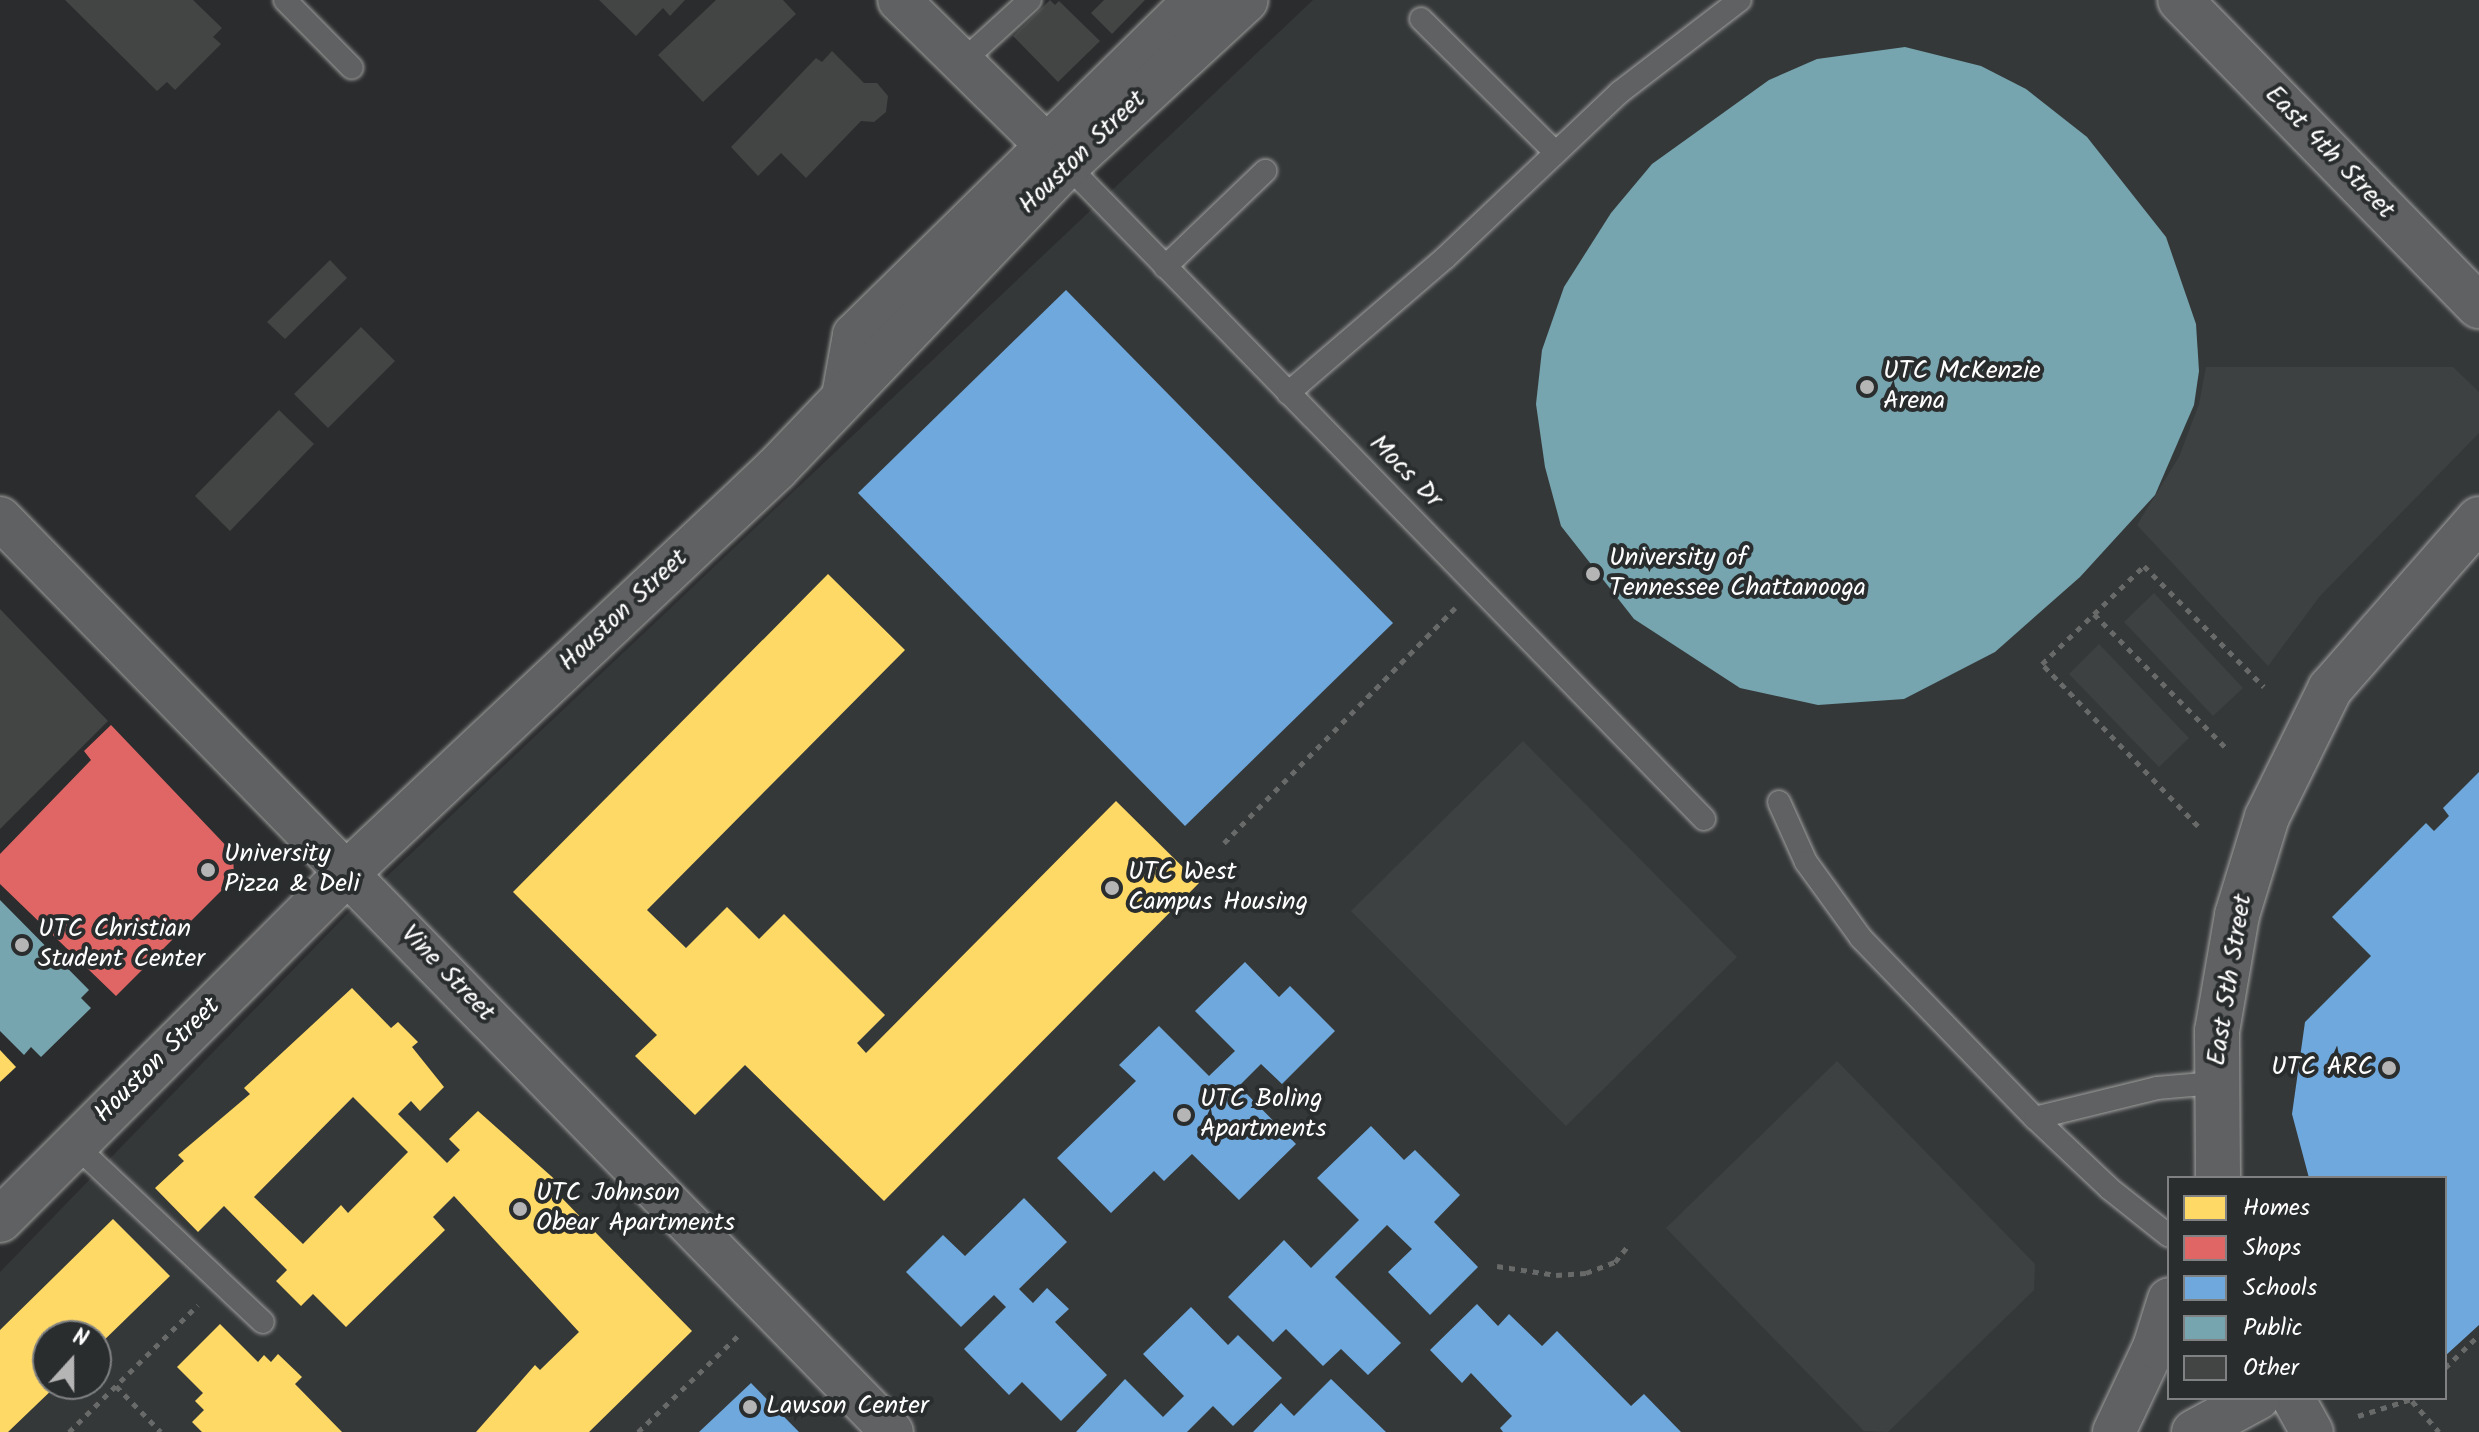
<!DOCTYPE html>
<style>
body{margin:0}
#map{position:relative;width:2479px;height:1432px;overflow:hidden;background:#2b2c2d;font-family:Kalam,sans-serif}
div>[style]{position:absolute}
.built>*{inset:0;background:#353839}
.green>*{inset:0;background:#3e4142}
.homes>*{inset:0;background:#ffd966}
.shops>*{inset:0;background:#e06666}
.schools>*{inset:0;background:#6fa8dc}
.public>*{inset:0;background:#76a5af}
.building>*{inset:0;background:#434444}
.path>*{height:5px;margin-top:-2.5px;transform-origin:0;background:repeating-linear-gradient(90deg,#686969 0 6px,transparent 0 12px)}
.roads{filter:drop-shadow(0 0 2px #a0a0a0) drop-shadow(0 0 2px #a0a0a0)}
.service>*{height:22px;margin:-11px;padding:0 11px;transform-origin:11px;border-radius:11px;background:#606162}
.minor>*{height:42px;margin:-21px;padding:0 21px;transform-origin:21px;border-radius:21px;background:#606162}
.tertiary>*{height:44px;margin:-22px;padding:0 22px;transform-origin:22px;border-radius:22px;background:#606162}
.primary>*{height:44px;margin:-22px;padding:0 22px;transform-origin:22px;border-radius:22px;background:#606162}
.dots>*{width:22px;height:22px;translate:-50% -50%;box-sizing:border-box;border:4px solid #2a2d2e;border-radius:50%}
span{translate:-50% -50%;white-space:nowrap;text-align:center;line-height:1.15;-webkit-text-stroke:8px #2a2d2e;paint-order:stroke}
.street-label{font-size:26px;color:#fff}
.poi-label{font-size:26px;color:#fff}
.left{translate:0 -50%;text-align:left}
.right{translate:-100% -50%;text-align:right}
.legend{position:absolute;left:2167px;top:1176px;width:280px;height:224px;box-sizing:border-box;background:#2a2d2e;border:2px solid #7f8182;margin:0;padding:10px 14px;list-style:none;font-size:24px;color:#fff}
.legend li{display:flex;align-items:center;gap:16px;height:40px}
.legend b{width:40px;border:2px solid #7f8182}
.north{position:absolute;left:32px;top:1320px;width:80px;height:80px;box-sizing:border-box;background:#2a2d2e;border:2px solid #7f8182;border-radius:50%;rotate:21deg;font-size:22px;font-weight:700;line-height:32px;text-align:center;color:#fff}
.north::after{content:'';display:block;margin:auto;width:28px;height:36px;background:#b5b5b6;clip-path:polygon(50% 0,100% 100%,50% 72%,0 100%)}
</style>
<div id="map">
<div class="built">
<div style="clip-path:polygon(evenodd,1313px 0,2479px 0,2479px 1432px,0 1432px,0 1272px,346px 915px,1313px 0,2169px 1178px,2445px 1178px,2445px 1398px,2169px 1398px,2169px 1178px,1313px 0,48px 1336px,96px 1336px,96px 1384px,48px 1384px,48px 1336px)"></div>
</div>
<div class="green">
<div style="clip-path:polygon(2206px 367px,2453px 367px,2479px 392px,2479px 433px,2320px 596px,2268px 666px,2137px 525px,2179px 457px,2199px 404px)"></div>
<div style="clip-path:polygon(2154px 593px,2243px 688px,2213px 716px,2124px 622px)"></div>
<div style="clip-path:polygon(2099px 644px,2189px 738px,2159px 767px,2069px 674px)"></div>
<div style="clip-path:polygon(1523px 741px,1737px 957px,1566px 1126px,1351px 911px)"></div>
<div style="clip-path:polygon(1837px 1061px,2035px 1264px,2034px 1290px,1888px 1432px,1864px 1431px,1666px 1228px)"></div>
</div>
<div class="homes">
<div style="clip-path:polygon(828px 574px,905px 650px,647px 910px,686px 948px,727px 907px,759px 939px,784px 914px,885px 1015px,857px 1043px,866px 1053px,1116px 801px,1199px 883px,884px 1201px,745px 1065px,695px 1115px,635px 1056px,657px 1035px,513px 892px)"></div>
<div style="clip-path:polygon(evenodd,352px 988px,391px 1028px,398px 1022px,418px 1042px,412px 1047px,444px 1087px,420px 1111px,411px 1101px,398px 1114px,447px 1163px,460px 1150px,449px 1139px,478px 1111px,560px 1184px,554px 1190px,692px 1331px,589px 1432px,476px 1432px,535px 1365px,540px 1370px,579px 1332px,454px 1196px,433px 1217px,445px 1230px,346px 1327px,313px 1294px,301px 1306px,276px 1281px,287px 1270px,224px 1206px,198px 1232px,155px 1188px,184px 1161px,178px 1155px,250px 1094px,244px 1088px,352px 988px,353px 1097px,408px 1152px,348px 1213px,341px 1205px,303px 1244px,254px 1197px,353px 1097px)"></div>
<div style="clip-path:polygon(0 1050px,16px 1067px,0 1082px)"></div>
<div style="clip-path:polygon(113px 1219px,170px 1276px,96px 1348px,96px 1336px,48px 1336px,48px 1384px,58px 1384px,8px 1432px,0 1432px,0 1330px)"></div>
<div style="clip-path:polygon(220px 1324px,258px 1362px,264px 1355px,271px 1362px,278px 1354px,302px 1377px,295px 1384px,342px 1432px,202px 1432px,192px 1422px,204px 1410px,195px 1401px,203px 1393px,177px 1367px)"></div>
</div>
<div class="shops">
<div style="clip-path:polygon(111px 725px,233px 853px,234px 878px,116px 996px,0 884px,0 854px,91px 760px,84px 751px)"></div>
</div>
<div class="schools">
<div style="clip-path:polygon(1066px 290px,1393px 623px,1185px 826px,858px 493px)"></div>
<div style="clip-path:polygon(2479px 772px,2479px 1325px,2445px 1356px,2445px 1178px,2309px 1178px,2292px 1114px,2305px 1022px,2371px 956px,2332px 917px,2426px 823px,2434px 831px,2449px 816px,2443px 808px)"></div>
<div style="clip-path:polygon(1245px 962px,1279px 997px,1290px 986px,1335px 1031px,1282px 1084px,1261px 1064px,1239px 1086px,1296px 1144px,1239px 1200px,1192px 1154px,1164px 1181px,1154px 1171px,1111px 1213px,1057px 1158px,1136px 1081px,1119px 1065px,1159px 1026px,1209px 1076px,1235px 1051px,1195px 1011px)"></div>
<div style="clip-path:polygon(1371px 1126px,1404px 1160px,1415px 1150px,1460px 1195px,1434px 1222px,1478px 1267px,1430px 1315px,1388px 1272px,1412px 1249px,1387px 1225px,1335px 1277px,1401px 1343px,1368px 1375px,1341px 1349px,1323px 1366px,1286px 1329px,1273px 1342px,1228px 1297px,1284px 1240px,1311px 1268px,1359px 1220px,1317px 1178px)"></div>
<div style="clip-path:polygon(1024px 1198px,1067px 1242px,1019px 1289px,1033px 1303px,1047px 1288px,1069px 1309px,1055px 1322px,1107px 1375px,1061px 1421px,1022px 1382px,1009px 1395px,964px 1349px,1006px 1307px,994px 1295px,961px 1327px,906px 1272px,943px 1235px,965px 1256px)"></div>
<div style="clip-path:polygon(1477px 1304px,1498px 1326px,1509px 1314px,1542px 1346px,1557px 1331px,1631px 1406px,1644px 1394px,1681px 1432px,1503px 1432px,1500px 1428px,1512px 1416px,1471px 1373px,1462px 1383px,1430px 1350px)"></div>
<div style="clip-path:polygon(1191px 1307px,1228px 1345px,1238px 1335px,1282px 1378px,1233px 1426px,1213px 1406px,1187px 1432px,1076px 1432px,1125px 1379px,1163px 1417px,1184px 1396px,1143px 1354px)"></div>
<div style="clip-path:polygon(1331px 1379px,1386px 1432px,1253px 1432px,1281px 1403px,1294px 1416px)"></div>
<div style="clip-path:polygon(751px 1383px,799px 1432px,699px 1432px)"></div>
</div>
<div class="public">
<div style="clip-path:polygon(1905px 47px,1981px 66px,2026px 89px,2087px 137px,2166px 237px,2196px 324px,2199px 371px,2194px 405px,2155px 495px,2080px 577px,1995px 652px,1904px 699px,1818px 705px,1740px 688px,1634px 619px,1561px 526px,1545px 467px,1536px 404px,1542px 350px,1564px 287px,1611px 213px,1652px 164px,1769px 80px,1817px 59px)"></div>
<div style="clip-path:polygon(0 900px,89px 990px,81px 998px,91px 1008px,41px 1057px,31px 1047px,24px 1055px,0 1031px)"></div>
</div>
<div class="building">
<div style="clip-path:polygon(65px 0,193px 0,222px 28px,213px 37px,221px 44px,175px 90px,167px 82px,157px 91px)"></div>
<div style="clip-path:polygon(599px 0,685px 0,670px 16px,663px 8px,636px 36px)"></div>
<div style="clip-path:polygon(716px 0,783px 0,796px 14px,703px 102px,658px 55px)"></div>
<div style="clip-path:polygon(1050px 0,1055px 5px,1059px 1px,1100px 41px,1058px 82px,1013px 36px)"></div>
<div style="clip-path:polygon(1104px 0,1145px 0,1112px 34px,1091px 13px)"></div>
<div style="clip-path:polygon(832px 51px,864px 83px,877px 83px,888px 96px,886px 112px,874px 122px,861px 121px,806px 178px,781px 153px,758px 176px,731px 147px,816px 58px,822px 62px)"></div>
<div style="clip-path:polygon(330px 260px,347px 278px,285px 339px,267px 322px)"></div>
<div style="clip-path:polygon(361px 327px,395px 361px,328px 428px,294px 394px)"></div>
<div style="clip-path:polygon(279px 410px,314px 444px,230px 531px,195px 496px)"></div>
<div style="clip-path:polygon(0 609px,108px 721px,0 829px)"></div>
</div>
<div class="path">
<div style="left:2094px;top:614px;width:191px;rotate:45.4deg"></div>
<div style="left:2198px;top:826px;width:225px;rotate:-133.9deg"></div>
<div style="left:2042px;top:664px;width:141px;rotate:-43.9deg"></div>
<div style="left:2144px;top:566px;width:170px;rotate:45.2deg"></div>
<div style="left:1224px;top:843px;width:330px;rotate:-45.5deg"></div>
<div style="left:1497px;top:1266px;width:60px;rotate:8.7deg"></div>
<div style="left:1556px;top:1275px;width:30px;rotate:-4deg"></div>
<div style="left:1586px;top:1273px;width:31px;rotate:-21deg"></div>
<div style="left:1615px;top:1262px;width:21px;rotate:-51deg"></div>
<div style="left:2445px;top:1368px;width:47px;rotate:-44.1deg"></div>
<div style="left:116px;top:1386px;width:64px;rotate:45.6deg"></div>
<div style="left:2412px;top:1401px;width:41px;rotate:48.9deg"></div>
<div style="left:2358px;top:1416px;width:60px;rotate:-17.5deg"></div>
<div style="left:69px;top:1432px;width:181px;rotate:-44.6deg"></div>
<div style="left:638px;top:1432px;width:141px;rotate:-43.9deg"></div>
</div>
<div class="roads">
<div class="service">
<div style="left:285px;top:0;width:95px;rotate:45.4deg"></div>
<div style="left:1421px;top:19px;width:187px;rotate:44.8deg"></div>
<div style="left:962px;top:62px;width:92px;rotate:-42.4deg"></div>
<div style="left:1067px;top:165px;width:913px;rotate:45.75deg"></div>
<div style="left:1165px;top:267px;width:139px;rotate:-43.8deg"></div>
<div style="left:1288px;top:393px;width:207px;rotate:-40.7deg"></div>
<div style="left:1445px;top:258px;width:241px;rotate:-43.5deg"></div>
<div style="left:1620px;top:92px;width:151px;rotate:-37.5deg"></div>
<div style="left:1779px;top:802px;width:66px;rotate:65.8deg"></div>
<div style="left:1806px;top:862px;width:94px;rotate:54.1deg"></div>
<div style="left:1861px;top:938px;width:250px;rotate:46deg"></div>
<div style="left:2035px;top:1118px;width:103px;rotate:43.4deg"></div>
<div style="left:2110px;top:1189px;width:75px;rotate:38.5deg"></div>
<div style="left:2035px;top:1118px;width:126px;rotate:-13.8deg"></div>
<div style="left:2157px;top:1088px;width:58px;rotate:-4.9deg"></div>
<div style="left:75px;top:1145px;width:258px;rotate:43.3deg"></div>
</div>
<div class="minor">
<div style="left:899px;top:0;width:208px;rotate:44.6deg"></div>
<div style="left:843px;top:396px;width:62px;rotate:-79.8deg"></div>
<div style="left:854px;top:335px;width:478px;rotate:-44.5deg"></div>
<div style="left:0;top:518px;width:1277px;rotate:45.7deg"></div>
<div style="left:2293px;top:1398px;width:39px;rotate:61deg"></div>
<div style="left:2114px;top:1432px;width:94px;rotate:-64.8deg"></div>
<div style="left:2154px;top:1347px;width:50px;rotate:-72.6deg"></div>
</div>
<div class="tertiary">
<div style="left:2218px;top:1178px;width:147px;rotate:-90.4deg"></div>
<div style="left:2217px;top:1031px;width:118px;rotate:-80.2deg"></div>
<div style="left:2237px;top:915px;width:102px;rotate:-73deg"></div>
<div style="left:2267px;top:817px;width:143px;rotate:-63.8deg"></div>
<div style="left:2330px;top:689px;width:226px;rotate:-48.8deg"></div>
<div style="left:0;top:1220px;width:492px;rotate:-45deg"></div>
<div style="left:348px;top:872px;width:588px;rotate:-43.28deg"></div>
<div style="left:776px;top:469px;width:421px;rotate:-46.3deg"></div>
<div style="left:1067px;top:165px;width:243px;rotate:-42.7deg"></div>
<div style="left:2194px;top:1432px;width:72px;rotate:-28.4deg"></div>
</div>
<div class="primary">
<div style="left:2180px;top:0;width:428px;rotate:45.7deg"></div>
</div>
</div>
<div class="dots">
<div style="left:1867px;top:387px;background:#b5b5b6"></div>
<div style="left:1593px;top:574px;background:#b5b5b6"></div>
<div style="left:208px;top:870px;background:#b5b5b6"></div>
<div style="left:1112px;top:888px;background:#b5b5b6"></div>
<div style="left:22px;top:945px;background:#b5b5b6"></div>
<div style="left:2389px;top:1068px;background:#b5b5b6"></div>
<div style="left:1184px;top:1115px;background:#b5b5b6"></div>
<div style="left:520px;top:1209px;background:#b5b5b6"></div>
<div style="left:750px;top:1407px;background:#b5b5b6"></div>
</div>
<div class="street-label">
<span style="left:1083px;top:153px;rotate:-44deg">Houston Street</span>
<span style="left:2329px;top:153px;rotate:46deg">East 4th Street</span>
<span style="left:1405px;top:472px;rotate:45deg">Mocs Dr</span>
<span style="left:624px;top:611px;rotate:-43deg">Houston Street</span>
<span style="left:447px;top:974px;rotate:46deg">Vine Street</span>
<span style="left:2231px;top:980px;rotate:-81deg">East 5th Street</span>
<span style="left:158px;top:1061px;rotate:-45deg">Houston Street</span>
</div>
<div class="poi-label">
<span class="left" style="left:1883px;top:387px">UTC McKenzie<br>Arena</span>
<span class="left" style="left:1609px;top:574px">University of<br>Tennessee Chattanooga</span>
<span class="left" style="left:224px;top:870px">University<br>Pizza &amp; Deli</span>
<span class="left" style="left:1128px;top:888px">UTC West<br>Campus Housing</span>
<span class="left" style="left:38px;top:945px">UTC Christian<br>Student Center</span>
<span class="right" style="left:2373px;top:1068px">UTC ARC</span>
<span class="left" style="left:1200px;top:1115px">UTC Boling<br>Apartments</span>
<span class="left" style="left:536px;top:1209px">UTC Johnson<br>Obear Apartments</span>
<span class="left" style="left:766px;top:1407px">Lawson Center</span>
</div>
<ul class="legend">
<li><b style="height:22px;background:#ffd966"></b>Homes</li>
<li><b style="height:22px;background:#e06666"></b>Shops</li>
<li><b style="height:22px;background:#6fa8dc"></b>Schools</li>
<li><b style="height:22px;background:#76a5af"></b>Public</li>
<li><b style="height:22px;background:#434444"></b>Other</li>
</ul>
<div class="north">N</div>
</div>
